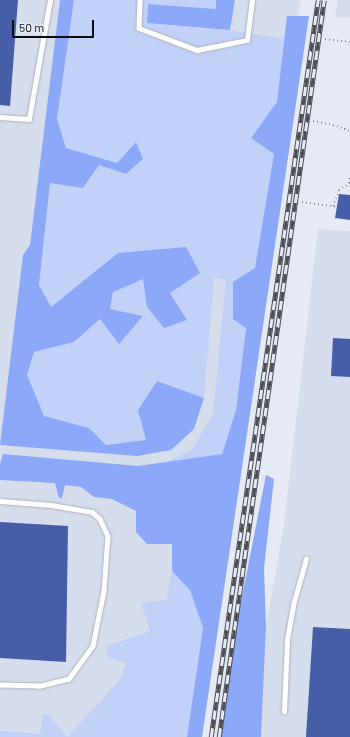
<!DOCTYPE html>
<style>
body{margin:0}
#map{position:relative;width:350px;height:737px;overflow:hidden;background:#e6eaf4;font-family:Barlow,sans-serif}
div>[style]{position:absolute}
.built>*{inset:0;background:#d6dded}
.green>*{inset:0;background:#c2d1f8}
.forest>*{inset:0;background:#8ca8f9}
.building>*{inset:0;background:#465da8}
.path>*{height:2px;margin-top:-1px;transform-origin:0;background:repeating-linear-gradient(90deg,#8c8f96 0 1px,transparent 0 4px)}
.roads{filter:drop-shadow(0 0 1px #afb3bc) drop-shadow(0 0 1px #afb3bc)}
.lane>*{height:4.5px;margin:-2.25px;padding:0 2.25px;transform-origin:2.25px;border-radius:2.25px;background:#fff}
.rail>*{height:4.5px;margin-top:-2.25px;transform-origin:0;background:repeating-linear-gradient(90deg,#e6eaf4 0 9px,#4d4e54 0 18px);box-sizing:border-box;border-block:1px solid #4d4e54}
span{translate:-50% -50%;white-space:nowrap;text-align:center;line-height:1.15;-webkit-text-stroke:3.5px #e6eaf4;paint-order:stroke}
.scale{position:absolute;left:12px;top:20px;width:82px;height:18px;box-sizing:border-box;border:2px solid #0a0b0e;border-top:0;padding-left:5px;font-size:12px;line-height:14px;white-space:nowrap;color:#0a0b0e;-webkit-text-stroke:3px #e6eaf4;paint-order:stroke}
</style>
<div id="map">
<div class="built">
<div style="clip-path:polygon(0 0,301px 0,192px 737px,0 737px)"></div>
<div style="clip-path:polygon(338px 0,350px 0,350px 18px,335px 17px)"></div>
<div style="clip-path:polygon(318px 229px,350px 231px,350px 737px,261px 737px,266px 626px,284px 525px)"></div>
</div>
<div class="green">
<div style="clip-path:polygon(74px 0,216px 0,217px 9px,148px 4px,147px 23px,229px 30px,284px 39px,277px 102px,251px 138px,274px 153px,246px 327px,236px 410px,222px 454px,168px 462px,192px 449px,213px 415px,226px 280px,214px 278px,204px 398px,157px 381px,138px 410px,146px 440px,106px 445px,89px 428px,44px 416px,27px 375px,33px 352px,74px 342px,101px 319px,119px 343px,143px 316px,110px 309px,113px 291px,143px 279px,147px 306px,187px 319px,170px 293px,118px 253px,51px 307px,39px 285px,50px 183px,83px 188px,99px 165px,126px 174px,117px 163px,66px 148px,57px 120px)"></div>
<div style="clip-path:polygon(172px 571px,190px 590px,203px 628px,187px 737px,67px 737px,120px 680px,126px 663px,108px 658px,107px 646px,150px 631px,141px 603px,166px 600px)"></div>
<div style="clip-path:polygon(43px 714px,48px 714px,67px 737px,0 737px,0 731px,40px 734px)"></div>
</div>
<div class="forest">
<div style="clip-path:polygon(60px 0,74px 0,57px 119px,66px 148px,117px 163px,136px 142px,143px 159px,126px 174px,99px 165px,83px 188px,50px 183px,39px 285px,51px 307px,118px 253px,186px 247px,200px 273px,170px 293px,187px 320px,164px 328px,147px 307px,143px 279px,113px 292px,110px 309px,143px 316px,119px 344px,100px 319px,74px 342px,34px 352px,27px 375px,44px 416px,89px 428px,106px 445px,146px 440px,138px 410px,157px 381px,204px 398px,194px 429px,171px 450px,137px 456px,0 445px,23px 255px,30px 245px)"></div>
<div style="clip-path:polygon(216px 0,235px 0,230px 30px,147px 23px,148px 4px,216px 9px)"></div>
<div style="clip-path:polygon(287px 16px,309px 16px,202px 737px,187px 737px,203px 628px,190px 590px,172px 571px,172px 544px,147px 544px,136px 532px,136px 511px,112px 499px,94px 497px,81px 487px,65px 485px,62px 498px,59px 498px,55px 483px,0 480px,0 464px,3px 454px,138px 466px,222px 454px,236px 410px,246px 328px,233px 319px,233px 282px,255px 268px,274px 154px,251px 138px,277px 102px)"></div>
<div style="clip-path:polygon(266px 475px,274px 479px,264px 568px,266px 626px,261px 737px,221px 737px,238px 617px)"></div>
</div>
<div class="building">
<div style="clip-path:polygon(0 0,18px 0,10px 106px,0 105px)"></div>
<div style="clip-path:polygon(339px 194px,350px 195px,350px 220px,335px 218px)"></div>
<div style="clip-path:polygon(333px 338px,350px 339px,350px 377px,331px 376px)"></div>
<div style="clip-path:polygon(0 522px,68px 526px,66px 662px,0 658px)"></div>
<div style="clip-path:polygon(313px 627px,350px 629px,350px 737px,306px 737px)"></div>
</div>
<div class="path">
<div style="left:325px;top:39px;width:25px;rotate:7deg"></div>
<div style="left:313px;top:121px;width:20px;rotate:11deg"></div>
<div style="left:333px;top:125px;width:18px;rotate:19deg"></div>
<div style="left:349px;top:183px;width:8px;rotate:-83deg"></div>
<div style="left:302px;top:202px;width:35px;rotate:8deg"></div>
<div style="left:333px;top:206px;width:17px;rotate:-69deg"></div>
<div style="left:339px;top:190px;width:13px;rotate:-32deg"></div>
</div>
<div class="roads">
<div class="lane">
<div style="left:140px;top:0;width:28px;rotate:92deg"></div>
<div style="left:139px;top:28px;width:62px;rotate:20.8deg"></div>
<div style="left:197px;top:50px;width:51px;rotate:-11.3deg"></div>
<div style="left:247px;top:40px;width:40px;rotate:-82.9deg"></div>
<div style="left:0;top:117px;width:29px;rotate:4deg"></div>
<div style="left:29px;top:119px;width:121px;rotate:-80deg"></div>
<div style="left:0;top:501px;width:51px;rotate:4.5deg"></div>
<div style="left:51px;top:505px;width:42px;rotate:9.7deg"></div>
<div style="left:92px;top:512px;width:11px;rotate:41deg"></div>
<div style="left:100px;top:519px;width:19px;rotate:65deg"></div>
<div style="left:108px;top:536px;width:55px;rotate:94.2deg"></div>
<div style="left:104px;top:591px;width:56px;rotate:101.3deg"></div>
<div style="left:93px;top:646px;width:41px;rotate:126deg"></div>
<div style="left:69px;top:679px;width:30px;rotate:166deg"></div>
<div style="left:40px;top:686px;width:40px;rotate:-178.6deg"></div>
<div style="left:284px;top:712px;width:72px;rotate:-87.6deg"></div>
<div style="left:287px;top:640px;width:36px;rotate:-80deg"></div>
<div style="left:293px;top:605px;width:48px;rotate:-74.2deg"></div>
</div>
</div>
<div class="rail">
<div style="left:211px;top:737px;width:745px;rotate:-81.74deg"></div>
<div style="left:219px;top:737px;width:744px;rotate:-81.89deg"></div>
</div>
<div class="scale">50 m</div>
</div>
